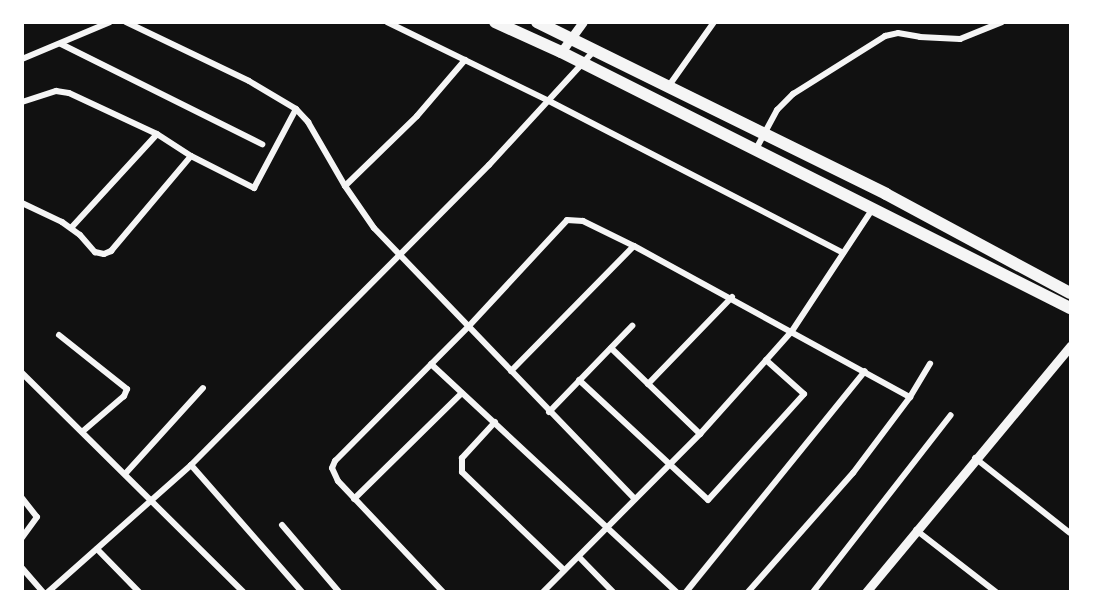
<!DOCTYPE html>
<style>
body{margin:0}
#map{position:relative;width:1093px;height:614px;overflow:hidden;background:#111;font-family:"PT Sans Narrow",sans-serif}
div>[style]{position:absolute}
.minor>*{height:6px;margin:-3px;padding:0 3px;transform-origin:3px;border-radius:3px;background:#f5f5f5}
.tertiary>*{height:9px;margin:-4.5px;padding:0 4.5px;transform-origin:4.5px;border-radius:4.5px;background:#f5f5f5}
.trunk>*{height:12px;margin:-6px;padding:0 6px;transform-origin:6px;border-radius:6px;background:#f5f5f5}
span{translate:-50% -50%;white-space:nowrap;text-align:center;line-height:1.15;-webkit-text-stroke:4.5px #fff;paint-order:stroke}
.frame{position:absolute;inset:0;border:24px solid #fff;pointer-events:none}
</style>
<div id="map">
<div class="minor">
<div style="left:126px;top:22px;width:136px;rotate:25.6deg"></div>
<div style="left:249px;top:81px;width:55px;rotate:30.8deg"></div>
<div style="left:296px;top:109px;width:18px;rotate:47deg"></div>
<div style="left:308px;top:122px;width:74px;rotate:60deg"></div>
<div style="left:345px;top:186px;width:51px;rotate:55.4deg"></div>
<div style="left:374px;top:228px;width:376px;rotate:46.1deg"></div>
<div style="left:387px;top:22px;width:180px;rotate:26deg"></div>
<div style="left:549px;top:101px;width:331px;rotate:27.3deg"></div>
<div style="left:61px;top:44px;width:225px;rotate:26.5deg"></div>
<div style="left:22px;top:59px;width:95px;rotate:-22.8deg"></div>
<div style="left:668px;top:87px;width:80px;rotate:-54.7deg"></div>
<div style="left:22px;top:102px;width:36px;rotate:-18deg"></div>
<div style="left:56px;top:91px;width:13px;rotate:9deg"></div>
<div style="left:69px;top:93px;width:97px;rotate:25deg"></div>
<div style="left:157px;top:134px;width:40px;rotate:32.9deg"></div>
<div style="left:191px;top:156px;width:71px;rotate:26.9deg"></div>
<div style="left:254px;top:188px;width:89px;rotate:-62deg"></div>
<div style="left:755px;top:151px;width:47px;rotate:-61.8deg"></div>
<div style="left:777px;top:110px;width:23px;rotate:-45deg"></div>
<div style="left:793px;top:94px;width:109px;rotate:-32.2deg"></div>
<div style="left:885px;top:36px;width:13px;rotate:-13deg"></div>
<div style="left:898px;top:33px;width:22px;rotate:10deg"></div>
<div style="left:920px;top:37px;width:40px;rotate:2.9deg"></div>
<div style="left:960px;top:39px;width:45px;rotate:-22deg"></div>
<div style="left:345px;top:186px;width:100px;rotate:-44.2deg"></div>
<div style="left:417px;top:116px;width:74px;rotate:-49.4deg"></div>
<div style="left:22px;top:203px;width:44px;rotate:25.4deg"></div>
<div style="left:62px;top:222px;width:22px;rotate:36deg"></div>
<div style="left:80px;top:235px;width:23px;rotate:49deg"></div>
<div style="left:95px;top:252px;width:9px;rotate:13deg"></div>
<div style="left:104px;top:254px;width:8px;rotate:-23deg"></div>
<div style="left:111px;top:251px;width:124px;rotate:-49.9deg"></div>
<div style="left:71px;top:228px;width:127px;rotate:-47.5deg"></div>
<div style="left:59px;top:335px;width:87px;rotate:38.5deg"></div>
<div style="left:127px;top:389px;width:8px;rotate:113deg"></div>
<div style="left:124px;top:396px;width:55px;rotate:139.4deg"></div>
<div style="left:611px;top:348px;width:124px;rotate:44deg"></div>
<div style="left:431px;top:364px;width:335px;rotate:42.9deg"></div>
<div style="left:511px;top:371px;width:175px;rotate:-45.5deg"></div>
<div style="left:22px;top:373px;width:311px;rotate:44.7deg"></div>
<div style="left:579px;top:380px;width:176px;rotate:42.9deg"></div>
<div style="left:708px;top:500px;width:143px;rotate:-47.8deg"></div>
<div style="left:804px;top:394px;width:51px;rotate:-138.2deg"></div>
<div style="left:648px;top:384px;width:121px;rotate:-46deg"></div>
<div style="left:549px;top:412px;width:120px;rotate:-46deg"></div>
<div style="left:495px;top:422px;width:49px;rotate:132.5deg"></div>
<div style="left:462px;top:458px;width:14px;rotate:90deg"></div>
<div style="left:462px;top:472px;width:141px;rotate:43.9deg"></div>
<div style="left:975px;top:458px;width:121px;rotate:38.3deg"></div>
<div style="left:191px;top:465px;width:169px;rotate:48.8deg"></div>
<div style="left:125px;top:474px;width:116px;rotate:-47.8deg"></div>
<div style="left:22px;top:498px;width:24px;rotate:52deg"></div>
<div style="left:37px;top:517px;width:26px;rotate:126deg"></div>
<div style="left:354px;top:499px;width:151px;rotate:-44.5deg"></div>
<div style="left:282px;top:525px;width:88px;rotate:49.6deg"></div>
<div style="left:916px;top:530px;width:101px;rotate:37.8deg"></div>
<div style="left:97px;top:549px;width:60px;rotate:45.7deg"></div>
<div style="left:579px;top:557px;width:49px;rotate:45.8deg"></div>
<div style="left:22px;top:568px;width:32px;rotate:49deg"></div>
<div style="left:48px;top:592px;width:191px;rotate:-41.6deg"></div>
<div style="left:191px;top:465px;width:423px;rotate:-45.2deg"></div>
<div style="left:489px;top:165px;width:155px;rotate:-47.4deg"></div>
<div style="left:443px;top:592px;width:153px;rotate:-133.4deg"></div>
<div style="left:338px;top:481px;width:14px;rotate:-115deg"></div>
<div style="left:332px;top:468px;width:8px;rotate:-67deg"></div>
<div style="left:335px;top:461px;width:190px;rotate:-45.2deg"></div>
<div style="left:469px;top:326px;width:144px;rotate:-47.2deg"></div>
<div style="left:567px;top:220px;width:16px;rotate:4deg"></div>
<div style="left:583px;top:221px;width:57px;rotate:26.1deg"></div>
<div style="left:634px;top:246px;width:315px;rotate:28.7deg"></div>
<div style="left:543px;top:592px;width:223px;rotate:-45.2deg"></div>
<div style="left:700px;top:434px;width:138px;rotate:-48.2deg"></div>
<div style="left:792px;top:331px;width:147px;rotate:-56.6deg"></div>
<div style="left:686px;top:592px;width:284px;rotate:-51deg"></div>
<div style="left:748px;top:592px;width:159px;rotate:-48.6deg"></div>
<div style="left:853px;top:473px;width:95px;rotate:-53.1deg"></div>
<div style="left:910px;top:397px;width:39px;rotate:-59deg"></div>
<div style="left:813px;top:592px;width:224px;rotate:-52.1deg"></div>
</div>
<div class="tertiary">
<div style="left:561px;top:52px;width:37px;rotate:-54deg"></div>
<div style="left:866px;top:592px;width:320px;rotate:-50.3deg"></div>
</div>
<div class="trunk">
<div style="left:495px;top:22px;width:72px;rotate:24.4deg"></div>
<div style="left:561px;top:52px;width:570px;rotate:26.7deg"></div>
<div style="left:537px;top:22px;width:389px;rotate:26.2deg"></div>
<div style="left:886px;top:194px;width:209px;rotate:28.3deg"></div>
</div>
<div class="frame"></div>
</div>
